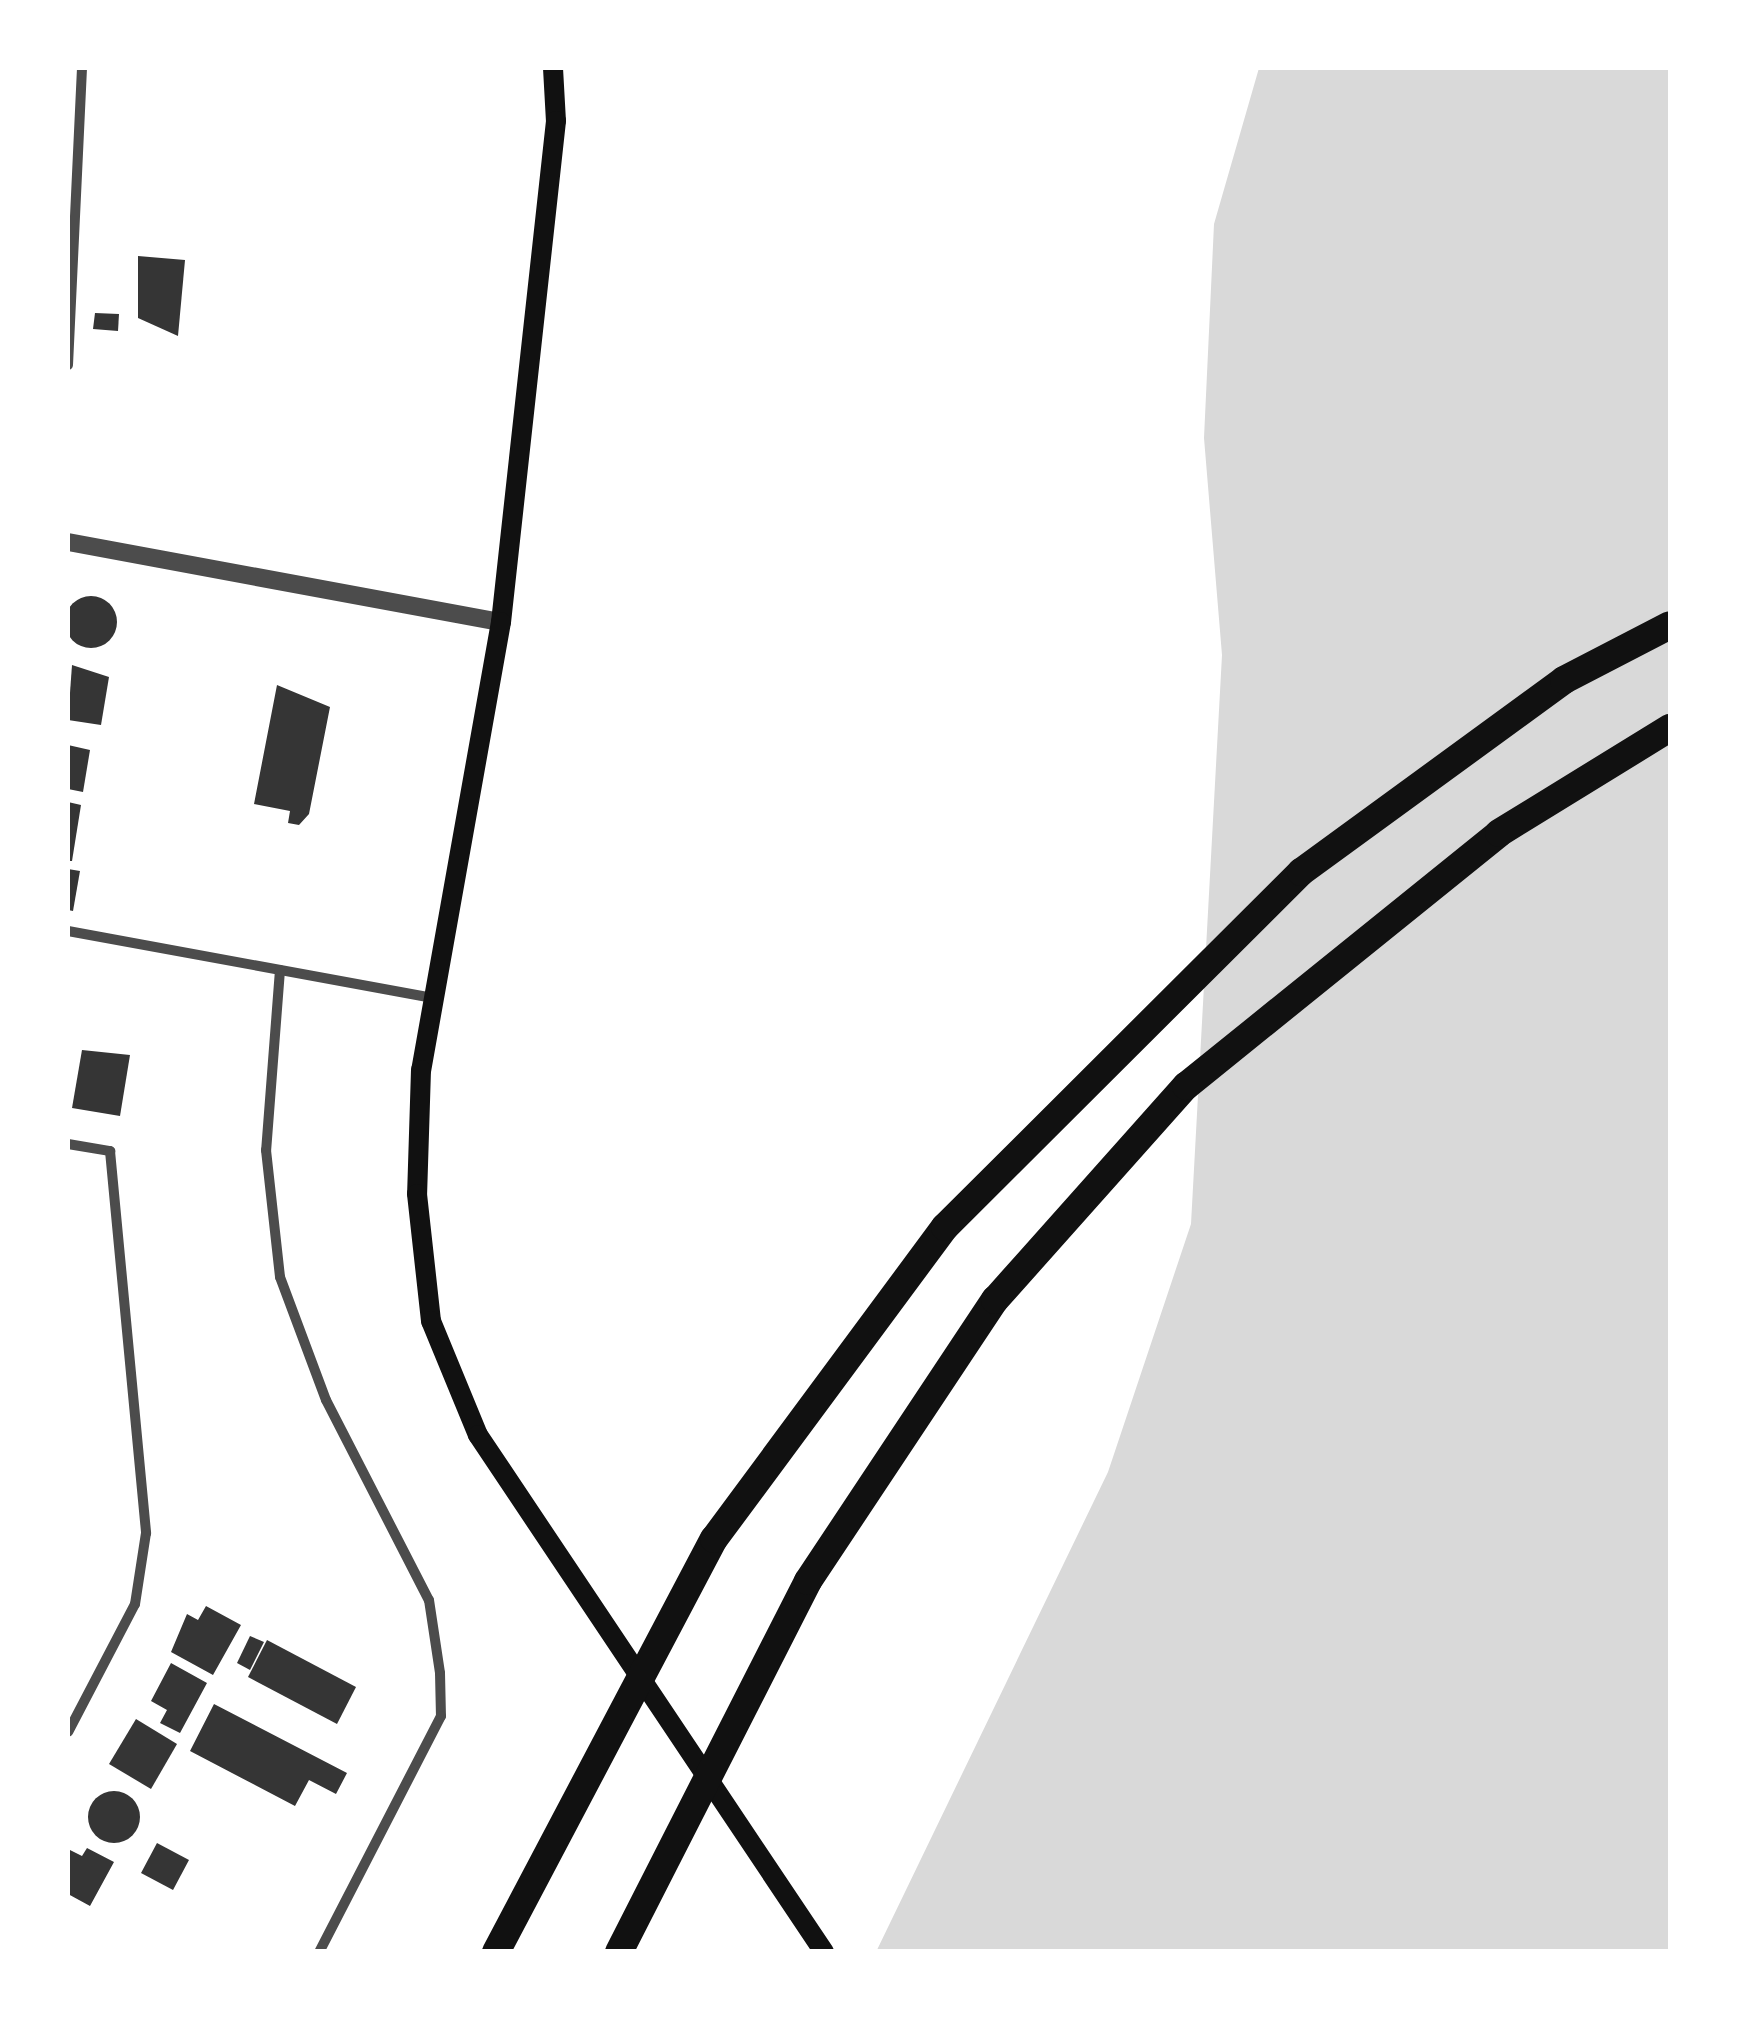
<!DOCTYPE html>
<style>
body{margin:0}
#map{position:relative;width:1738px;height:2019px;overflow:hidden;background:#fff;font-family:Jost,sans-serif}
div>[style]{position:absolute}
.water>*{inset:0;background:#d9d9d9}
.building>*{inset:0;background:#353535}
.round{border-radius:50%}
.minor>*{height:10px;margin:-5px;padding:0 5px;transform-origin:5px;border-radius:5px;background:#4c4c4c}
.tertiary>*{height:18px;margin:-9px;padding:0 9px;transform-origin:9px;border-radius:9px;background:#4c4c4c}
.secondary>*{height:20px;margin:-10px;padding:0 10px;transform-origin:10px;border-radius:10px;background:#111}
.trunk>*{height:28px;margin:-14px;padding:0 14px;transform-origin:14px;border-radius:14px;background:#111}
span{translate:-50% -50%;white-space:nowrap;text-align:center;line-height:1.15;-webkit-text-stroke:8px #fff;paint-order:stroke}
.frame{position:absolute;inset:0;border:70px solid #fff;pointer-events:none}
</style>
<div id="map">
<div class="water">
<div style="clip-path:polygon(1259px 68px,1670px 68px,1670px 1951px,876px 1952px,1108px 1472px,1191px 1224px,1222px 655px,1204px 438px,1214px 224px)"></div>
</div>
<div class="building">
<div style="clip-path:polygon(138px 256px,185px 260px,178px 336px,138px 318px)"></div>
<div style="clip-path:polygon(95px 313px,119px 314px,118px 331px,93px 329px)"></div>
<div class="round" style="left:65px;top:596px;width:52px;height:52px"></div>
<div style="clip-path:polygon(72px 665px,109px 677px,101px 725px,68px 720px)"></div>
<div style="clip-path:polygon(277px 685px,330px 707px,309px 814px,299px 825px,288px 823px,290px 811px,254px 804px)"></div>
<div style="clip-path:polygon(68px 745px,90px 750px,83px 792px,68px 789px)"></div>
<div style="clip-path:polygon(68px 802px,81px 805px,72px 861px,68px 861px)"></div>
<div style="clip-path:polygon(68px 869px,80px 871px,73px 911px,68px 910px)"></div>
<div style="clip-path:polygon(82px 1050px,130px 1055px,120px 1116px,72px 1108px)"></div>
<div style="clip-path:polygon(206px 1606px,241px 1625px,213px 1675px,171px 1652px,187px 1614px,198px 1620px)"></div>
<div style="clip-path:polygon(250px 1636px,264px 1642px,250px 1670px,237px 1663px)"></div>
<div style="clip-path:polygon(267px 1640px,356px 1687px,337px 1724px,248px 1677px)"></div>
<div style="clip-path:polygon(171px 1663px,207px 1683px,180px 1733px,160px 1723px,167px 1710px,151px 1701px)"></div>
<div style="clip-path:polygon(214px 1704px,347px 1773px,336px 1794px,309px 1780px,295px 1806px,190px 1751px)"></div>
<div style="clip-path:polygon(136px 1719px,177px 1744px,151px 1789px,109px 1764px)"></div>
<div class="round" style="left:88px;top:1791px;width:52px;height:52px"></div>
<div style="clip-path:polygon(157px 1843px,189px 1860px,173px 1890px,141px 1873px)"></div>
<div style="clip-path:polygon(87px 1848px,114px 1862px,90px 1906px,68px 1894px,68px 1849px,82px 1856px)"></div>
</div>
<div class="minor">
<div style="left:68px;top:365px;width:297px;rotate:-87.3deg"></div>
<div style="left:68px;top:931px;width:371px;rotate:10.4deg"></div>
<div style="left:280px;top:970px;width:181px;rotate:94.4deg"></div>
<div style="left:266px;top:1150px;width:128px;rotate:83.7deg"></div>
<div style="left:280px;top:1277px;width:131px;rotate:69.5deg"></div>
<div style="left:326px;top:1400px;width:225px;rotate:62.8deg"></div>
<div style="left:429px;top:1600px;width:74px;rotate:81.4deg"></div>
<div style="left:440px;top:1673px;width:43px;rotate:88.7deg"></div>
<div style="left:441px;top:1716px;width:266px;rotate:117.3deg"></div>
<div style="left:68px;top:1144px;width:43px;rotate:9.5deg"></div>
<div style="left:110px;top:1151px;width:384px;rotate:84.6deg"></div>
<div style="left:146px;top:1533px;width:72px;rotate:98.8deg"></div>
<div style="left:135px;top:1604px;width:144px;rotate:117.6deg"></div>
</div>
<div class="tertiary">
<div style="left:68px;top:542px;width:440px;rotate:10.5deg"></div>
</div>
<div class="secondary">
<div style="left:553px;top:68px;width:53px;rotate:86.8deg"></div>
<div style="left:556px;top:121px;width:504px;rotate:96.26deg"></div>
<div style="left:501px;top:622px;width:455px;rotate:100.1deg"></div>
<div style="left:421px;top:1070px;width:124px;rotate:91.8deg"></div>
<div style="left:417px;top:1194px;width:128px;rotate:83.7deg"></div>
<div style="left:431px;top:1321px;width:123px;rotate:67.6deg"></div>
<div style="left:478px;top:1435px;width:622px;rotate:56.21deg"></div>
</div>
<div class="trunk">
<div style="left:496px;top:1952px;width:467px;rotate:-62.2deg"></div>
<div style="left:714px;top:1539px;width:388px;rotate:-53.5deg"></div>
<div style="left:945px;top:1227px;width:503px;rotate:-44.92deg"></div>
<div style="left:1301px;top:872px;width:326px;rotate:-36.1deg"></div>
<div style="left:1564px;top:680px;width:119px;rotate:-27.4deg"></div>
<div style="left:619px;top:1952px;width:416px;rotate:-63deg"></div>
<div style="left:808px;top:1581px;width:338px;rotate:-56.4deg"></div>
<div style="left:995px;top:1300px;width:287px;rotate:-48.3deg"></div>
<div style="left:1186px;top:1086px;width:402px;rotate:-38.9deg"></div>
<div style="left:1499px;top:833px;width:201px;rotate:-31.6deg"></div>
</div>
<div class="frame"></div>
</div>
